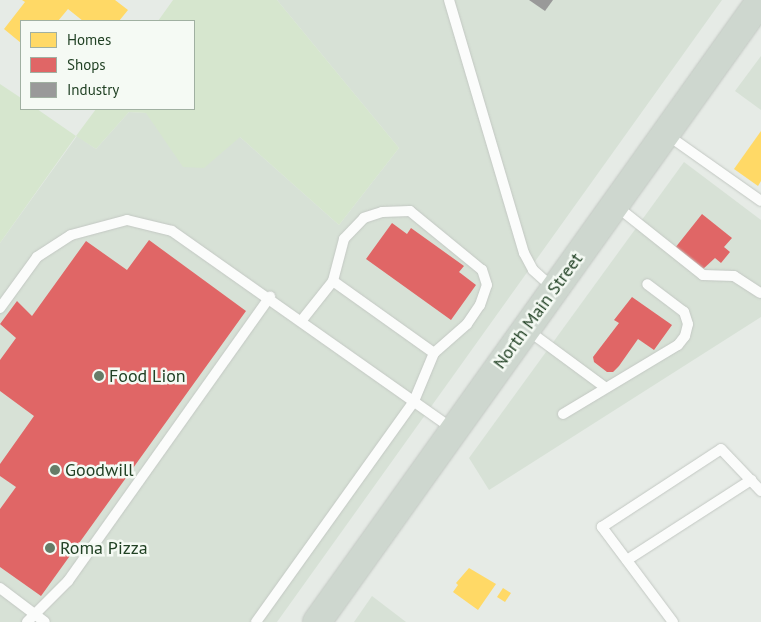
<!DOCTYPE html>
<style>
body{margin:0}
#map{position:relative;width:761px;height:622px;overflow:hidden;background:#e6ebe6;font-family:"PT Sans",sans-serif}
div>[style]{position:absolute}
.built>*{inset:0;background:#d7e1d6}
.green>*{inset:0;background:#d6e6ce}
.homes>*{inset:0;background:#ffd966}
.shops>*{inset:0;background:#e06666}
.industry>*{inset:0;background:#999}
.roads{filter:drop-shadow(0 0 1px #c3c8c3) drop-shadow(0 0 1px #c3c8c3)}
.service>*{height:10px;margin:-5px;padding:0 5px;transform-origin:5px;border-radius:5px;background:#fbfcfb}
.primary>*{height:28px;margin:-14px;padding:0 14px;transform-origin:14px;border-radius:14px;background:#ced7cf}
.dots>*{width:14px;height:14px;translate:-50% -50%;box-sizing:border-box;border:2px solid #f5faf4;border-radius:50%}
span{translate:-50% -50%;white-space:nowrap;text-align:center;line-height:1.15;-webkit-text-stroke:5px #f5faf4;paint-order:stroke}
.street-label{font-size:18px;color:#214124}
.poi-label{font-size:18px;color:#214124}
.left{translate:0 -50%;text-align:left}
.legend{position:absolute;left:20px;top:20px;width:175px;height:90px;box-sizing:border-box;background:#f5faf4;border:1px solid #a0b0a1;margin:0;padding:6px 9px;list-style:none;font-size:15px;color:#214124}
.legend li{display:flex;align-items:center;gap:10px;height:25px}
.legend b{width:25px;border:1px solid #a0b0a1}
</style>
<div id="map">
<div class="built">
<div style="clip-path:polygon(277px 0,722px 0,277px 622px,0 622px,0 243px,77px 136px,96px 149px,129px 112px,146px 113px,240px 137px,339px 225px,399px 148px)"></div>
<div style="clip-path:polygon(761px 56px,761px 110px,735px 91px)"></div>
<div style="clip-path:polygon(684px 162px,761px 220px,761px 317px,489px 490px,469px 458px)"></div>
<div style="clip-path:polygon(372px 596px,406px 622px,354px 622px)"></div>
</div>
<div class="green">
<div style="clip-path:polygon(173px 0,277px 0,399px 148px,339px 225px,240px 137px,204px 168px,183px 167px,146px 113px,129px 112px,96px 149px,76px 136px,0 243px,0 84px,21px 98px,21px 109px,37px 109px,76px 136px,96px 109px,194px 109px,194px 21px,158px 21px)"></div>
</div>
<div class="homes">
<div style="clip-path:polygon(22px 0,115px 0,128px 10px,119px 21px,83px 21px,68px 9px,58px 21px,21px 21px,21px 43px,4px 29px,25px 2px)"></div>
<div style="clip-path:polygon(761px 131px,761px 181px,758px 186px,734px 169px)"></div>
<div style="clip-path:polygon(469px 568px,496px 584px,478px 610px,453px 592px,458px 585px,456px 583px)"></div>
<div style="clip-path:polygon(503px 588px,511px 593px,505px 602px,497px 597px)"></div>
</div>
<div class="shops">
<div style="clip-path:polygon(702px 214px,732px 238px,724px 247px,730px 252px,721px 263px,715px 258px,702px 270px,675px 248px)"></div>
<div style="clip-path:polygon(392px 223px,407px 234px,411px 228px,464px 266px,459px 272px,476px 285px,451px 320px,366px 259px)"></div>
<div style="clip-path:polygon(149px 240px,246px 311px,41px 596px,0 567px,0 509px,16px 487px,0 476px,0 464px,34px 416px,0 391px,0 360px,16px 338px,0 324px,17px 301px,32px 316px,86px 241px,127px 270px)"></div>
<div style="clip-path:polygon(632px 297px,672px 325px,654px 350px,638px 339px,619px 366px,613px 372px,607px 372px,594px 362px,593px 357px,619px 323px,614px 320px)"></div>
</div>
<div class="industry">
<div style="clip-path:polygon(529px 0,553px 0,545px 11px)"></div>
</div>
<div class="roads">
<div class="service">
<div style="left:449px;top:0;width:264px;rotate:73.5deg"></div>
<div style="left:524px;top:253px;width:19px;rotate:62deg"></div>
<div style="left:533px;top:270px;width:27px;rotate:42deg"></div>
<div style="left:666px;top:134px;width:116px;rotate:35.2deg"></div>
<div style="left:615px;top:205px;width:112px;rotate:38.5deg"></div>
<div style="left:703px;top:275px;width:31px;rotate:2deg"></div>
<div style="left:734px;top:276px;width:31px;rotate:33deg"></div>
<div style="left:333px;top:281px;width:124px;rotate:35.5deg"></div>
<div style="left:0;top:308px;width:63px;rotate:-54deg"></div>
<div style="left:37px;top:257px;width:40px;rotate:-32.9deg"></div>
<div style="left:71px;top:235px;width:58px;rotate:-15deg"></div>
<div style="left:127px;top:220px;width:46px;rotate:13.7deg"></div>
<div style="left:172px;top:231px;width:344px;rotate:35.2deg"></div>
<div style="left:526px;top:329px;width:99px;rotate:36.4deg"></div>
<div style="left:563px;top:414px;width:134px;rotate:-31deg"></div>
<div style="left:678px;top:345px;width:11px;rotate:-52deg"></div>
<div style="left:685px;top:336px;width:12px;rotate:-76deg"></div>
<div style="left:688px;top:324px;width:13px;rotate:-108deg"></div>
<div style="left:684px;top:312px;width:46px;rotate:-142.9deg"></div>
<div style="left:627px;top:560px;width:148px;rotate:-32.8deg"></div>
<div style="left:0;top:588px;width:56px;rotate:37.1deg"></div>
<div style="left:27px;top:622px;width:58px;rotate:-45deg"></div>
<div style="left:68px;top:581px;width:349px;rotate:-54.6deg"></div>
<div style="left:256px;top:622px;width:272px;rotate:-54.4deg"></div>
<div style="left:414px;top:401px;width:52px;rotate:-67.4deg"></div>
<div style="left:434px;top:353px;width:44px;rotate:-41.3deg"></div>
<div style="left:467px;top:324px;width:23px;rotate:-56deg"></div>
<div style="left:480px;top:305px;width:21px;rotate:-71deg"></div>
<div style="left:487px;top:285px;width:16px;rotate:-108deg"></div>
<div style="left:482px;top:270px;width:93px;rotate:-140.7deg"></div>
<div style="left:410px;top:211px;width:28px;rotate:178deg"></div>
<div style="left:382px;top:212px;width:19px;rotate:162deg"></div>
<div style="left:364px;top:218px;width:29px;rotate:134deg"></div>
<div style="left:344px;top:239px;width:43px;rotate:104.7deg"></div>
<div style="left:333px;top:281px;width:50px;rotate:128.5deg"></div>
<div style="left:673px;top:622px;width:119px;rotate:-126.8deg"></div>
<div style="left:602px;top:527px;width:142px;rotate:-33.2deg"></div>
<div style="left:721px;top:449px;width:58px;rotate:46.4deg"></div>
</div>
<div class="primary">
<div style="left:317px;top:622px;width:764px;rotate:-54.48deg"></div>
</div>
</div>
<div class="dots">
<div style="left:99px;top:376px;background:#667c68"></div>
<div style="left:55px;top:470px;background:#667c68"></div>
<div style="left:50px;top:548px;background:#667c68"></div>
</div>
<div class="street-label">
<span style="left:538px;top:311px;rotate:-54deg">North Main Street</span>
</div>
<div class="poi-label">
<span class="left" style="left:109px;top:376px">Food Lion</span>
<span class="left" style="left:65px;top:470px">Goodwill</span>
<span class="left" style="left:60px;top:548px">Roma Pizza</span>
</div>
<ul class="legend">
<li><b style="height:14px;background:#ffd966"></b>Homes</li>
<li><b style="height:14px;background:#e06666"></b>Shops</li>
<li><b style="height:14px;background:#999"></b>Industry</li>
</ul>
</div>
